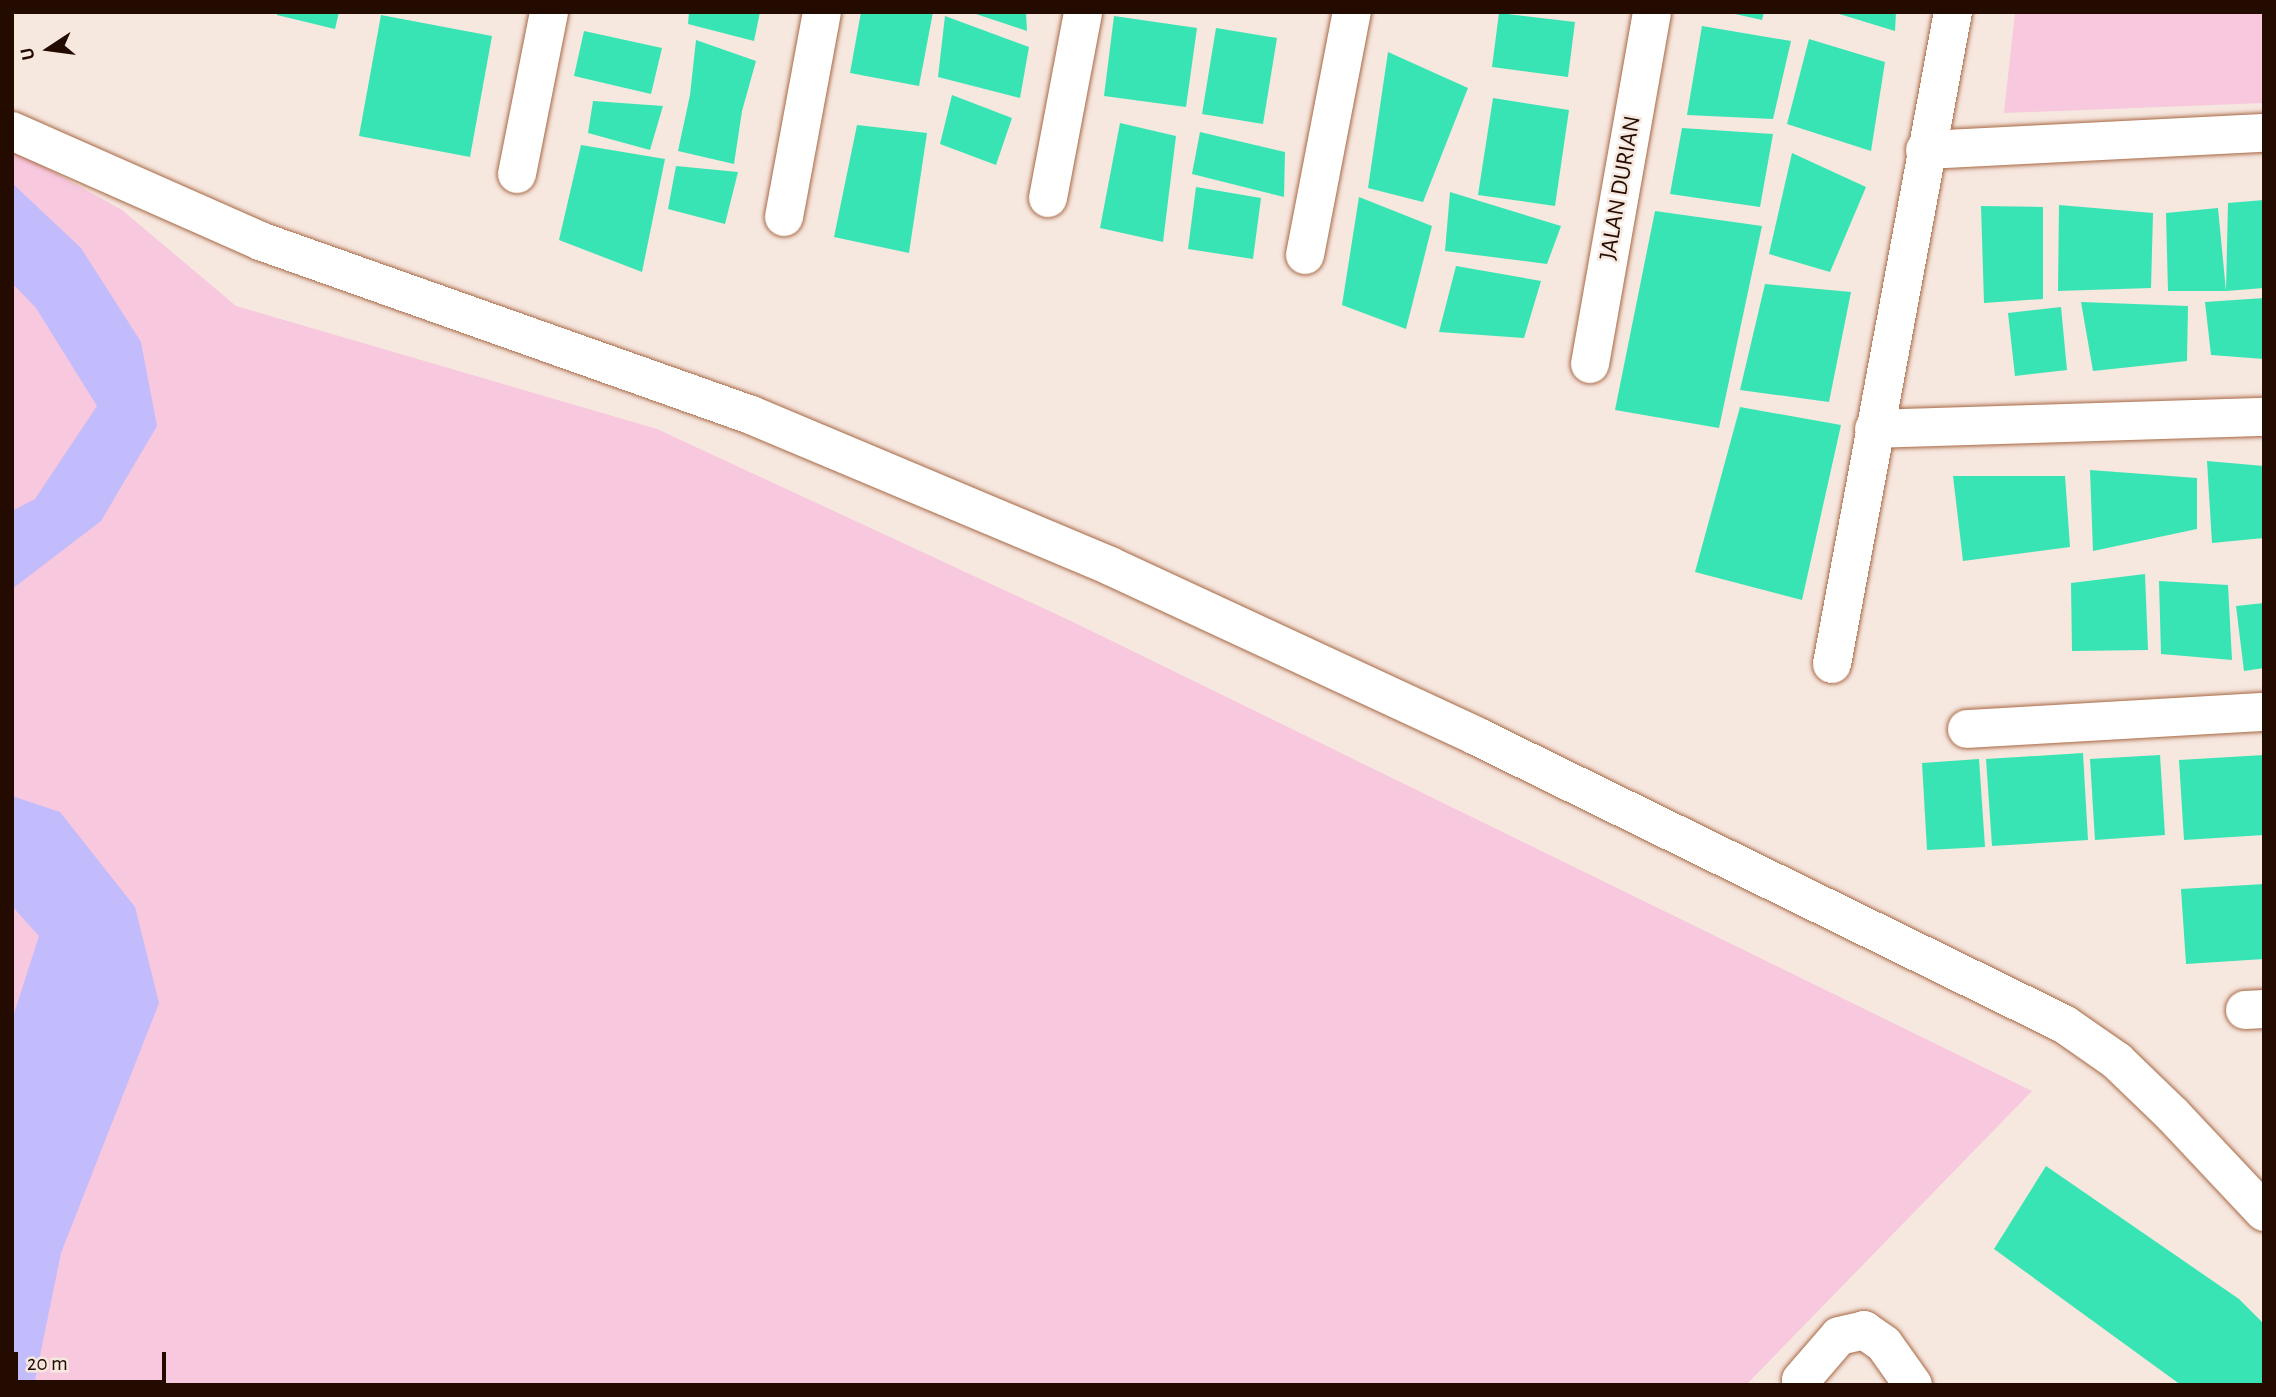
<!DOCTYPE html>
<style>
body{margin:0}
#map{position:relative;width:2276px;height:1397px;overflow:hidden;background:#f6e7df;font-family:"Alegreya Sans",sans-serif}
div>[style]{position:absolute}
.green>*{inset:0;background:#f7c8de}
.water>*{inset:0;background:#c2bbfc}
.building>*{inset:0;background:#39e4b4}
.roads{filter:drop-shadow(0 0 2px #a86844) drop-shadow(0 0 2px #a86844)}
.minor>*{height:38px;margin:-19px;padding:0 19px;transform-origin:19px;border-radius:19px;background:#fff}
span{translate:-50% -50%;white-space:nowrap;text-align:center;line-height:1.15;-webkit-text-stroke:5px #f6e7df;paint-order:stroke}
.street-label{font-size:24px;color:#230b00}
.frame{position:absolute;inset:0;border:14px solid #230b00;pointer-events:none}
.north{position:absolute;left:14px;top:14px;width:70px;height:70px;-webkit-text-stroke:5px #f6e7df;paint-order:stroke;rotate:257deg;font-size:19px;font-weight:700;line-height:28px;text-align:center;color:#230b00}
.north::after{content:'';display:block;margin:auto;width:24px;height:32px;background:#230b00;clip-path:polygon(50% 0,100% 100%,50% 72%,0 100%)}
.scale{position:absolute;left:14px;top:1352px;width:152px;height:32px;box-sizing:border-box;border:4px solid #230b00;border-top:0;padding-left:9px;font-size:21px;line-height:24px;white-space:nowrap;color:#230b00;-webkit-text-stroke:5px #f6e7df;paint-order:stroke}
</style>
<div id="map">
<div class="green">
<div style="clip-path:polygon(2015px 12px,2264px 12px,2264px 103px,2004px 113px)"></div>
<div style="clip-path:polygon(12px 149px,122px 210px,236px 306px,657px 429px,1073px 622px,2032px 1091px,1746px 1385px,12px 1385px)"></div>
</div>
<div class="water">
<div style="clip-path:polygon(12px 183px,81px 248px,141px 342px,157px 426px,101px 521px,12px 589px,12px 511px,35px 499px,97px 406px,36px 308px,12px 283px)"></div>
<div style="clip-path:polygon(12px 796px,60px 812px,135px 907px,159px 1003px,61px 1253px,34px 1385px,12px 1385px,12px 1020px,39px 936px,12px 906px)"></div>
</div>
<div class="building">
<div style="clip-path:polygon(277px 12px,339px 12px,335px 29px,277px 15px)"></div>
<div style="clip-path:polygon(689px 12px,760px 12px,754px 41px,688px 24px)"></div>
<div style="clip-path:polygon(861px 12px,933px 12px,919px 86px,850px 73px)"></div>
<div style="clip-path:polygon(973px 12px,1026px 12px,1027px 31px,973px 13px)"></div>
<div style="clip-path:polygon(1726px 12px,1764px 12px,1762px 20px)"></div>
<div style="clip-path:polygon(1837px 12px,1896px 12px,1895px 31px,1836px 13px)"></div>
<div style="clip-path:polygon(1499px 13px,1575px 22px,1568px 77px,1492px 67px)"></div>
<div style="clip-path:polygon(381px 15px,492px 36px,470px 157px,359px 136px)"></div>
<div style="clip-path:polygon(945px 16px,1029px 47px,1020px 98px,938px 77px)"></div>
<div style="clip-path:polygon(1114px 16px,1197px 28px,1186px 107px,1104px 96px)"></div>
<div style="clip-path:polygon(1702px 26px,1791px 41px,1773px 119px,1687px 115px)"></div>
<div style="clip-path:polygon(1216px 28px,1277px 38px,1263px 124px,1202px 114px)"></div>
<div style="clip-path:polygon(584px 31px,662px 48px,651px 94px,574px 76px)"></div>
<div style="clip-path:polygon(1809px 39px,1885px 62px,1871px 151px,1787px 124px)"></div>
<div style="clip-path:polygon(696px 40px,756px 61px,742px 111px,734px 164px,678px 151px,690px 95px)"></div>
<div style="clip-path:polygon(1388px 52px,1468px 88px,1423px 202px,1368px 188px)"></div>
<div style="clip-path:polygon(952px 95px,1012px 118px,996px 165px,940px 144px)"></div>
<div style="clip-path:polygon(1493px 98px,1569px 110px,1555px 206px,1478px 195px)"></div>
<div style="clip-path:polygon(593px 101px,663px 106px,650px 150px,588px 133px)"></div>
<div style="clip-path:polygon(1120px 123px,1176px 136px,1163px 242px,1100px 228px)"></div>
<div style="clip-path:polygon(857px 125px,927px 133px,909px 253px,834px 237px)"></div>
<div style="clip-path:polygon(1682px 128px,1773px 134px,1760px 207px,1670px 194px)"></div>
<div style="clip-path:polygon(1200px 132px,1285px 152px,1284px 197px,1192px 174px)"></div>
<div style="clip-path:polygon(581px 145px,665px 159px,642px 272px,559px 240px)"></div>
<div style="clip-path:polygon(1792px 153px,1866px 187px,1830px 272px,1769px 254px)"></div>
<div style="clip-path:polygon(676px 166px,738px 172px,725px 224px,668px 209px)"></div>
<div style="clip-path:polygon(1196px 187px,1261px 198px,1253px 259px,1188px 249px)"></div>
<div style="clip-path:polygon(1450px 192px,1561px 226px,1547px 264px,1445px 251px)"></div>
<div style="clip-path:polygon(1359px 197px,1432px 226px,1406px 329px,1342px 305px)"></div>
<div style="clip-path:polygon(2264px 200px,2264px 288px,2226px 291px,2228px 203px)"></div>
<div style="clip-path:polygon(2059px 205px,2153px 213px,2151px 288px,2058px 291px)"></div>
<div style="clip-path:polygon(1981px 206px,2043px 207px,2043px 299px,1984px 303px)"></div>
<div style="clip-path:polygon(2218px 208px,2226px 291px,2168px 291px,2166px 213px)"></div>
<div style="clip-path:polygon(1655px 211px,1762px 226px,1719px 428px,1615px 410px)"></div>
<div style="clip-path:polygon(1456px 266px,1541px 281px,1524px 338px,1439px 332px)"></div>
<div style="clip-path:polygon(1765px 284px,1851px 292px,1829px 402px,1740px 390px)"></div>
<div style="clip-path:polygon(2264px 298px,2264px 359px,2211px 355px,2205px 302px)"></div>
<div style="clip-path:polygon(2081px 302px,2188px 306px,2187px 361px,2093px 371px)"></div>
<div style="clip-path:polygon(2061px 307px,2067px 370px,2015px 376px,2008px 313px)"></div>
<div style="clip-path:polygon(1740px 407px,1841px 425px,1802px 600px,1695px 572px)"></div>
<div style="clip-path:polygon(2207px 461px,2264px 466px,2264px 538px,2212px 543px)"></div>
<div style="clip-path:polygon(2090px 470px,2197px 478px,2197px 529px,2093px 551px)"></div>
<div style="clip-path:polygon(1953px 476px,2065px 476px,2070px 547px,1963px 561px)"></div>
<div style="clip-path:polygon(2145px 574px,2148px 650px,2072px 651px,2071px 583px)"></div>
<div style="clip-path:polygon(2159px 581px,2228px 585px,2232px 660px,2161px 654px)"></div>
<div style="clip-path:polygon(2264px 603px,2264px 668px,2244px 671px,2236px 606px)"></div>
<div style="clip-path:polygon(2083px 753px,2088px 840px,1992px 846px,1986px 759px)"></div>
<div style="clip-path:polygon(2160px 755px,2165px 835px,2095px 840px,2090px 759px)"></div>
<div style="clip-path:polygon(2264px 755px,2264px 835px,2184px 840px,2179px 760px)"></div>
<div style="clip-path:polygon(1979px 759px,1985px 847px,1927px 850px,1922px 763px)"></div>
<div style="clip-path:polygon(2264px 884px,2264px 959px,2186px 964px,2181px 889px)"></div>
<div style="clip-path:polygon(2046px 1166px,2239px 1299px,2264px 1324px,2264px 1385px,2181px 1385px,1994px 1249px)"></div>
</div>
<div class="roads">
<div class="minor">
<div style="left:12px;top:131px;width:271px;rotate:23.9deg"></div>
<div style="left:260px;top:241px;width:521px;rotate:19.51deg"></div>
<div style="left:751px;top:415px;width:389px;rotate:22.8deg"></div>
<div style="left:1110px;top:566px;width:404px;rotate:24.9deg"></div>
<div style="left:1476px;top:736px;width:655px;rotate:26.1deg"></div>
<div style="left:2064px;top:1024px;width:65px;rotate:34.9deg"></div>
<div style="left:2117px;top:1061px;width:78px;rotate:44deg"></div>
<div style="left:2173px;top:1115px;width:133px;rotate:46.8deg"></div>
<div style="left:1925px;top:150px;width:339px;rotate:-2.9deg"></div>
<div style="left:517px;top:174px;width:165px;rotate:-78.8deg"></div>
<div style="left:1048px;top:198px;width:189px;rotate:-79.3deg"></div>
<div style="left:784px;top:217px;width:208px;rotate:-79.5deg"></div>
<div style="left:1305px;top:255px;width:248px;rotate:-79.1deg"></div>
<div style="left:1590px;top:364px;width:357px;rotate:-80deg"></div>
<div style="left:1874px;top:429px;width:390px;rotate:-1.8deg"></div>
<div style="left:1832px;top:664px;width:663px;rotate:-79.49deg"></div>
<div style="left:1967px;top:729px;width:297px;rotate:-3.3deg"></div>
<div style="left:2245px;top:1010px;width:19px;rotate:-3deg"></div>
<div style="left:1803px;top:1385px;width:5px;rotate:-112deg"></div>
<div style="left:1801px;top:1380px;width:58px;rotate:-49.2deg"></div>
<div style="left:1839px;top:1336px;width:26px;rotate:-13deg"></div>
<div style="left:1864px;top:1330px;width:24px;rotate:35deg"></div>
<div style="left:1884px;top:1344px;width:50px;rotate:54.7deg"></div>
</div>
</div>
<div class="street-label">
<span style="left:1621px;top:188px;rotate:-80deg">JALAN DURIAN</span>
</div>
<div class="frame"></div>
<div class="north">U</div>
<div class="scale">20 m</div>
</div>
